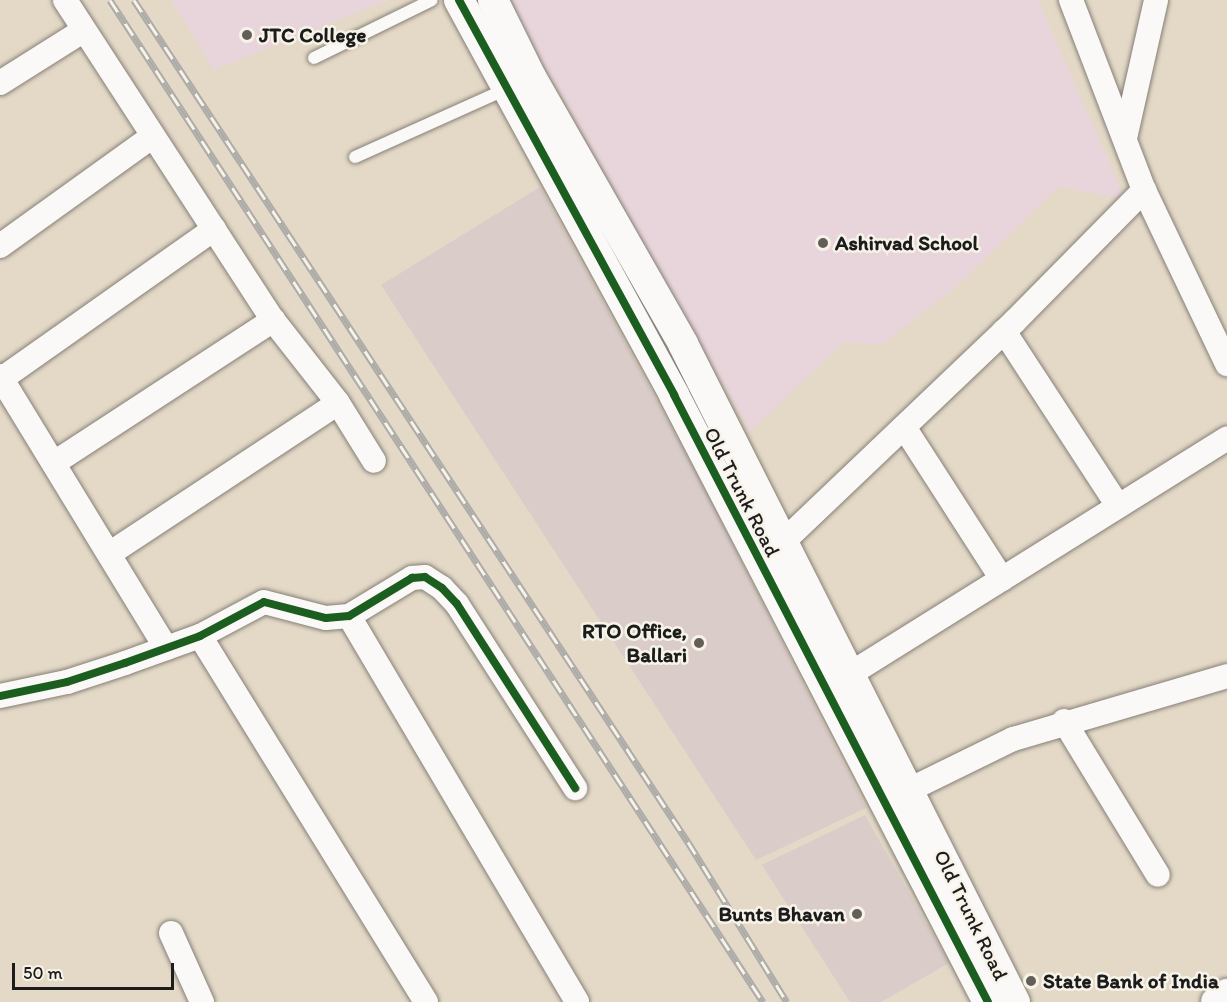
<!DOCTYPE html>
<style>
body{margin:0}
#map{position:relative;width:1227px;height:1002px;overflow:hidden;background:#e4d9c7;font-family:Itim,sans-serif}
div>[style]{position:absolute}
.built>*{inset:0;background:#e8d5db}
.building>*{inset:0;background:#daccc9}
.roads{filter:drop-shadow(0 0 2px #868078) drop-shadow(0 0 2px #868078)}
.service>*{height:12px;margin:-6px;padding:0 6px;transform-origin:6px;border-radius:6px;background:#fbf9f7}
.minor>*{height:24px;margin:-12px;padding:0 12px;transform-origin:12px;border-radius:12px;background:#fbf9f7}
.tertiary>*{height:30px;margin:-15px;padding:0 15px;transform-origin:15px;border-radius:15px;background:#fbf9f7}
.rail>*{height:7px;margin-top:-3.5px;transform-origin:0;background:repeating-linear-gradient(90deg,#f7f3e8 0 14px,#aeaca9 0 28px);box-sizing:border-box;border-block:2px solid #aeaca9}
.cycleway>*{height:8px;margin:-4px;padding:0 4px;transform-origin:4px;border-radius:4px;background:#1b5e20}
.dots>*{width:16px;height:16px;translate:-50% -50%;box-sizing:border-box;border:3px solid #f7f3e8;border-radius:50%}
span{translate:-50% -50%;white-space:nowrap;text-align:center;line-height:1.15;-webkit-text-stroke:5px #f7f3e8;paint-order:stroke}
.poi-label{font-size:21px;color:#1c1c1c;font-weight:700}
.left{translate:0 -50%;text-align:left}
.right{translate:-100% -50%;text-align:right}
.street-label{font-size:21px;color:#1c1c1c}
.scale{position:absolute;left:12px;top:963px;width:162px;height:27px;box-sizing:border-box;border:3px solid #1c1c1c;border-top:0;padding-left:8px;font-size:18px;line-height:21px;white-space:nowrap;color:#1c1c1c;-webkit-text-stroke:4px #f7f3e8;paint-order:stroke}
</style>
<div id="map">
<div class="built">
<div style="clip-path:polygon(171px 0,388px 0,214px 70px)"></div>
<div style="clip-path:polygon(512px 0,1038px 0,1125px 199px,1058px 187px,955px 288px,881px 345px,844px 342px,750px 432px,523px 28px)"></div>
</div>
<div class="building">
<div style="clip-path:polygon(540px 187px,699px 478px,866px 808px,756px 860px,381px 285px)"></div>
<div style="clip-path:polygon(865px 815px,949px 963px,881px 1002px,850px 1002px,762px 865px)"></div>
</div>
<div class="roads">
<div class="service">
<div style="left:314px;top:58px;width:131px;rotate:-26.2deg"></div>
<div style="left:355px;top:157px;width:166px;rotate:-24.2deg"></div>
</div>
<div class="minor">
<div style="left:65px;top:0;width:382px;rotate:57deg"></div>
<div style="left:273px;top:320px;width:105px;rotate:51.9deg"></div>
<div style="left:338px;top:403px;width:68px;rotate:58.2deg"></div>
<div style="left:1071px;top:0;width:204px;rotate:69deg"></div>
<div style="left:1144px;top:190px;width:193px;rotate:64.5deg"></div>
<div style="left:0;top:83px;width:99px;rotate:-32.2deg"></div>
<div style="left:1125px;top:138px;width:141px;rotate:-77.3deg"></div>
<div style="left:0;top:246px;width:188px;rotate:-35.7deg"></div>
<div style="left:1004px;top:331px;width:209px;rotate:56.9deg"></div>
<div style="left:0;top:376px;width:319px;rotate:58.6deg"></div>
<div style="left:0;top:380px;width:262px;rotate:-35.2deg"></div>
<div style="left:904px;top:427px;width:181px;rotate:57.2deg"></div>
<div style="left:54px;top:463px;width:262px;rotate:-33.1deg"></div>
<div style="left:784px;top:541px;width:319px;rotate:-43.6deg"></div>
<div style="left:1015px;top:321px;width:184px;rotate:-45.4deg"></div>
<div style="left:109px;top:554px;width:274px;rotate:-33.4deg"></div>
<div style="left:349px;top:616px;width:448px;rotate:59.4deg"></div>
<div style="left:200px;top:636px;width:430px;rotate:58.3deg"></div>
<div style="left:850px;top:674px;width:445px;rotate:-32deg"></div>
<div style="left:0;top:696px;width:68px;rotate:-11.8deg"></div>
<div style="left:67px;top:682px;width:61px;rotate:-18.1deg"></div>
<div style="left:125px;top:663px;width:80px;rotate:-19.8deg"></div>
<div style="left:200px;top:636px;width:72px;rotate:-28deg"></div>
<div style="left:264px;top:602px;width:64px;rotate:14.5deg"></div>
<div style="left:326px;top:618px;width:23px;rotate:-5deg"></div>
<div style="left:349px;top:616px;width:74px;rotate:-31.1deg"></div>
<div style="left:412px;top:578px;width:13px;rotate:-4deg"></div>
<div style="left:425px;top:577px;width:20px;rotate:33deg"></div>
<div style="left:442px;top:588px;width:22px;rotate:47deg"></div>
<div style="left:457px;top:604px;width:219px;rotate:57.3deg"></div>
<div style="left:1064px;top:721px;width:180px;rotate:58.6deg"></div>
<div style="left:911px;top:789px;width:114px;rotate:-26.1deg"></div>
<div style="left:1013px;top:739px;width:223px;rotate:-16.4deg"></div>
<div style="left:171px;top:933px;width:76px;rotate:65.8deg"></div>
</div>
<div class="tertiary">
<div style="left:459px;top:0;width:450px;rotate:61.4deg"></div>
<div style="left:674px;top:395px;width:683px;rotate:62.65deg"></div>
<div style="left:493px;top:0;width:86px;rotate:63.7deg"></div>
<div style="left:531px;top:77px;width:307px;rotate:60.3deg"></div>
<div style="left:683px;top:344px;width:737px;rotate:63.23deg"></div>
<div style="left:1216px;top:1002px;width:14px;rotate:-36deg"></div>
</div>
</div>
<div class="rail">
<div style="left:110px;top:0;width:1196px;rotate:56.91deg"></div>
<div style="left:134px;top:0;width:1008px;rotate:56.66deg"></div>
<div style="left:688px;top:842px;width:188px;rotate:58.3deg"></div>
</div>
<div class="cycleway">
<div style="left:459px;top:0;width:450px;rotate:61.4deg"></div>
<div style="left:674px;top:395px;width:683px;rotate:62.65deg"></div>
<div style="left:0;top:696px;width:68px;rotate:-11.8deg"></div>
<div style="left:67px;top:682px;width:61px;rotate:-18.1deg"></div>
<div style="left:125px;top:663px;width:80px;rotate:-19.8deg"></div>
<div style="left:200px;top:636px;width:72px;rotate:-28deg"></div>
<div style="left:264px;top:602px;width:64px;rotate:14.5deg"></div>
<div style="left:326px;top:618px;width:23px;rotate:-5deg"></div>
<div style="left:349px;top:616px;width:74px;rotate:-31.1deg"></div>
<div style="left:412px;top:578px;width:13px;rotate:-4deg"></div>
<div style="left:425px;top:577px;width:20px;rotate:33deg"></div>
<div style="left:442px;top:588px;width:22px;rotate:47deg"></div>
<div style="left:457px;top:604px;width:219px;rotate:57.3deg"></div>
</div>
<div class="dots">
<div style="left:247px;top:35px;background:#625e58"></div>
<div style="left:823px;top:243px;background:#625e58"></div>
<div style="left:699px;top:643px;background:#625e58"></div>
<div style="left:857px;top:914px;background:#625e58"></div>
<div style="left:1031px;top:981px;background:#625e58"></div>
</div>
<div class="poi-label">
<span class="left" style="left:259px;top:35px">JTC College</span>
<span class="left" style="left:835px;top:243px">Ashirvad School</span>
<span class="right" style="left:687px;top:643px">RTO Office,<br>Ballari</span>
<span class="right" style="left:845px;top:914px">Bunts Bhavan</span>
<span class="left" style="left:1043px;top:981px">State Bank of India</span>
</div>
<div class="street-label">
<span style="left:742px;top:492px;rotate:63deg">Old Trunk Road</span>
<span style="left:971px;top:915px;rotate:64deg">Old Trunk Road</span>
</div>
<div class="scale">50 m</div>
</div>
